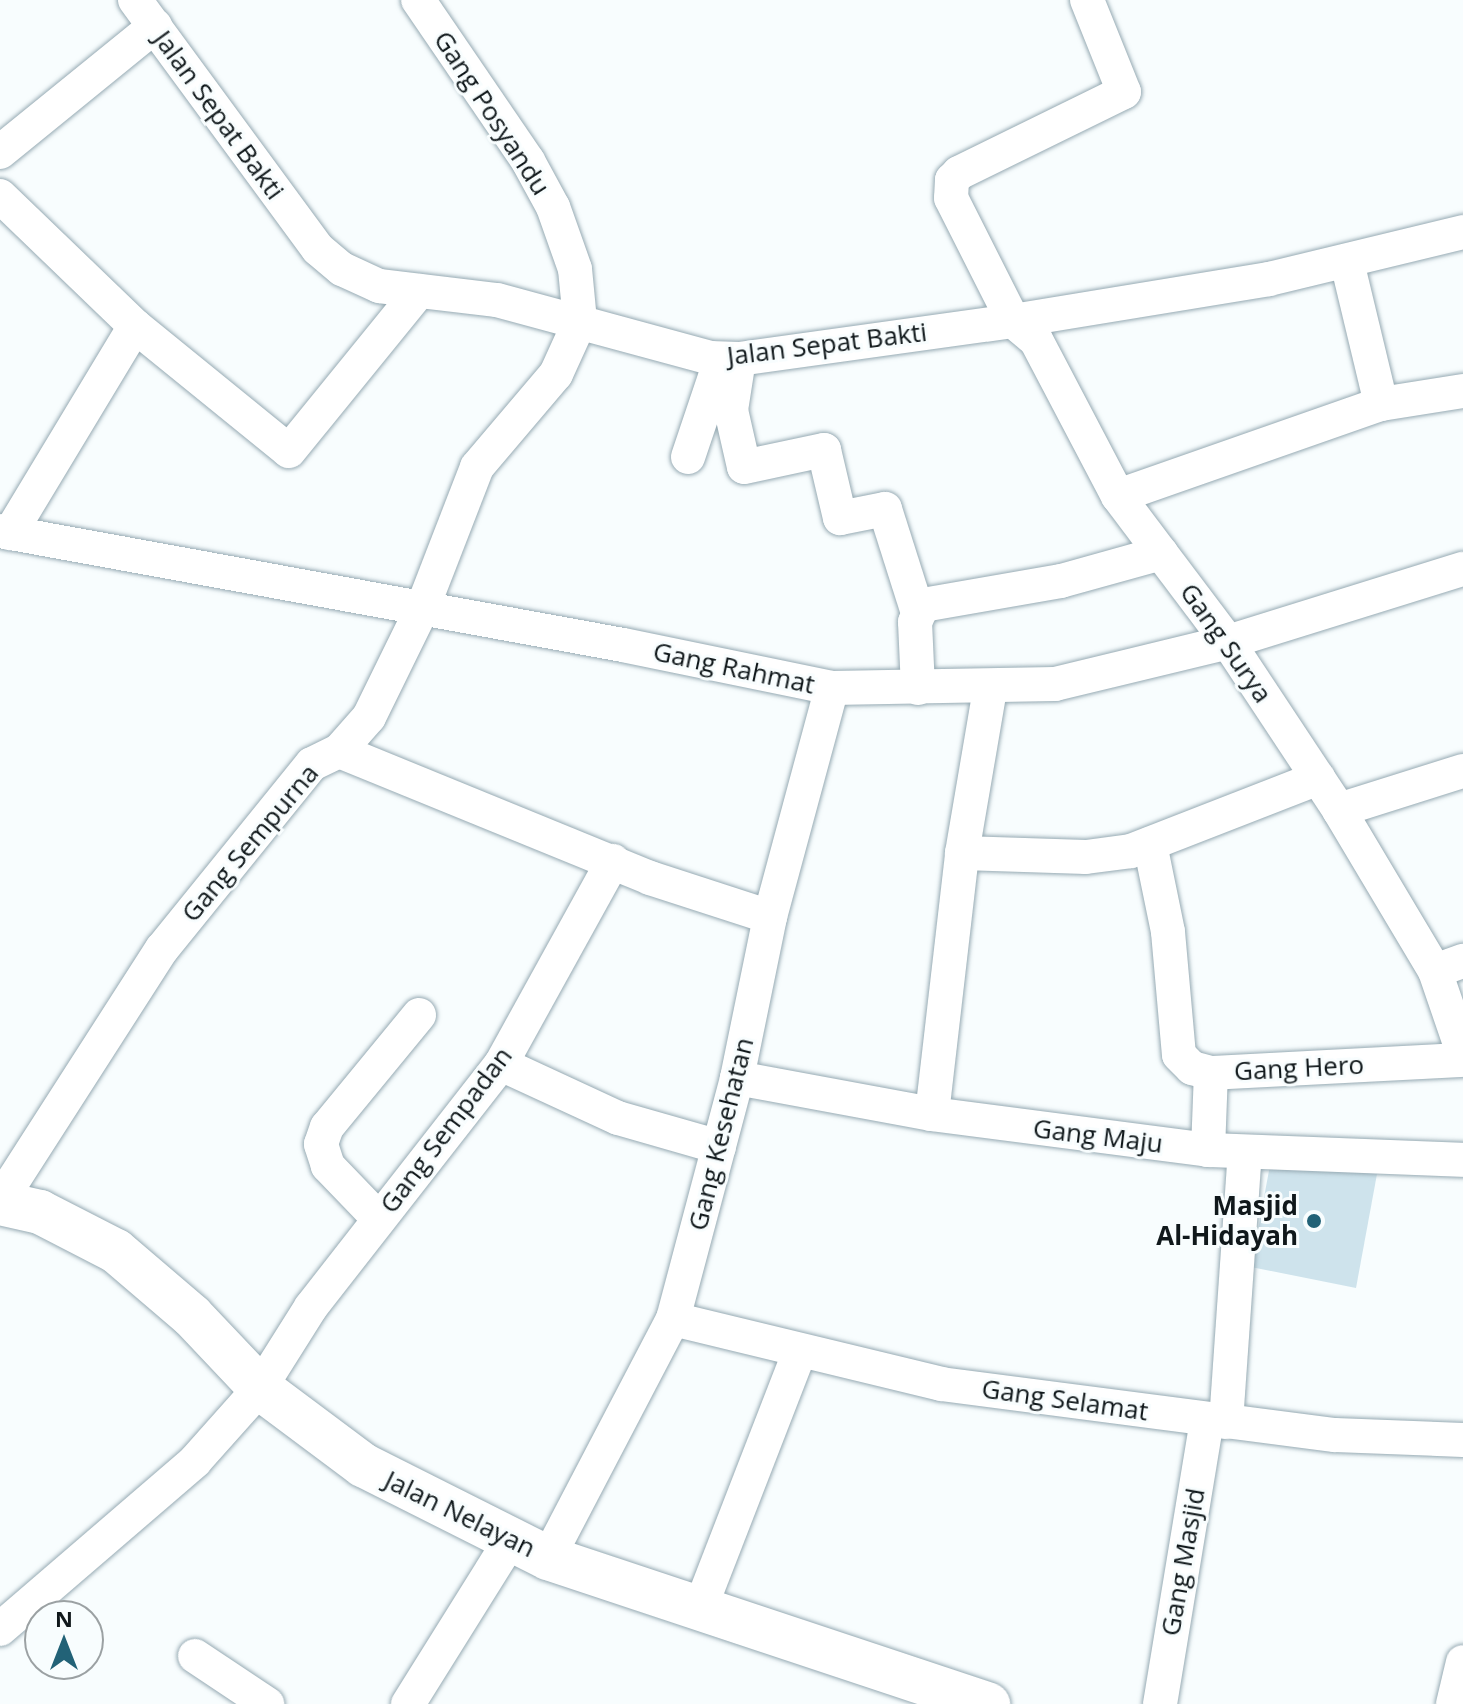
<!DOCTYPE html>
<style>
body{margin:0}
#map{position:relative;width:1463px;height:1704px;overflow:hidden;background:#f8fdfe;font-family:"Open Sans",sans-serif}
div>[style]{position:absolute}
.building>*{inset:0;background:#cee3ec}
.roads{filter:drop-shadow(0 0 2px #96aab3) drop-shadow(0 0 2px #96aab3)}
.street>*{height:34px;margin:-17px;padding:0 17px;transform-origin:17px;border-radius:17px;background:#fff}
.secondary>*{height:44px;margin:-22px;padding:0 22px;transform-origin:22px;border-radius:22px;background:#fff}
.dots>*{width:22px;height:22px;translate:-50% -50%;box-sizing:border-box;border:4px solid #f8fdfe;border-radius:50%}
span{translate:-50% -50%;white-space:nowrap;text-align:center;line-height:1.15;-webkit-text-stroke:6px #f8fdfe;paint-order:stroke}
.street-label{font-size:26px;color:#10181b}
.poi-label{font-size:26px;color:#10181b;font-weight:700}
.right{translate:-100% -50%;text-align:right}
.north{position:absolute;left:24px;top:1600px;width:80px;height:80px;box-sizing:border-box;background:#f8fdfe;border:2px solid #9ba1a3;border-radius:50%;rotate:0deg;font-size:22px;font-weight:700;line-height:32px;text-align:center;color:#10181b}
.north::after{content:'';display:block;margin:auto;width:28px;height:36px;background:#226277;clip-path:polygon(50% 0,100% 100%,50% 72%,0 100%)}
</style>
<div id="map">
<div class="building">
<div style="clip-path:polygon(1271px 1160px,1377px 1174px,1356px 1288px,1251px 1267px)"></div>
</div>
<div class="roads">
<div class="street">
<div style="left:135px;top:0;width:309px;rotate:53.7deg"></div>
<div style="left:318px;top:249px;width:31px;rotate:40deg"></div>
<div style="left:342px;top:269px;width:41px;rotate:24.7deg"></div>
<div style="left:379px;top:286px;width:119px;rotate:6.8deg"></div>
<div style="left:497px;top:300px;width:221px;rotate:15.2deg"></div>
<div style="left:710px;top:358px;width:29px;rotate:2deg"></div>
<div style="left:739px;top:359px;width:277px;rotate:-7.9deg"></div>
<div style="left:1013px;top:321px;width:259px;rotate:-9.3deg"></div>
<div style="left:1269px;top:279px;width:200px;rotate:-13.6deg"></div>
<div style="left:1087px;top:0;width:99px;rotate:68.1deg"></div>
<div style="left:1124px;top:92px;width:184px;rotate:153.9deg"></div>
<div style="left:959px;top:173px;width:10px;rotate:135deg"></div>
<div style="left:952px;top:180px;width:18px;rotate:93deg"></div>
<div style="left:951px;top:198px;width:138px;rotate:63.2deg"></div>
<div style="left:1013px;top:321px;width:30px;rotate:40deg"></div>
<div style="left:1036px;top:340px;width:176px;rotate:62.3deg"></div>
<div style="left:1118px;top:496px;width:183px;rotate:53deg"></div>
<div style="left:1228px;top:642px;width:201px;rotate:56.5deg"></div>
<div style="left:1339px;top:810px;width:187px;rotate:59.2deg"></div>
<div style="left:1435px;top:971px;width:87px;rotate:71.1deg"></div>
<div style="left:0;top:152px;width:200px;rotate:-39.1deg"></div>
<div style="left:0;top:196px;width:187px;rotate:43.9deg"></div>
<div style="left:135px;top:326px;width:242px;rotate:121.1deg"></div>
<div style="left:1347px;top:262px;width:146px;rotate:76.5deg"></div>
<div style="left:135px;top:326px;width:198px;rotate:39.1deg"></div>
<div style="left:289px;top:451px;width:206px;rotate:-50.9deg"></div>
<div style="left:739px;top:359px;width:52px;rotate:98.9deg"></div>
<div style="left:731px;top:410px;width:58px;rotate:77.2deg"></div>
<div style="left:744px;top:467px;width:82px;rotate:-12deg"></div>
<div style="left:824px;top:450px;width:70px;rotate:76.8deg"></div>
<div style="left:840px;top:518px;width:46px;rotate:-11.3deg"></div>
<div style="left:885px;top:509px;width:109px;rotate:72.4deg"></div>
<div style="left:688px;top:457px;width:103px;rotate:-71.4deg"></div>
<div style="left:1118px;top:496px;width:279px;rotate:-19.3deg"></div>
<div style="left:1381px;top:404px;width:83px;rotate:-9deg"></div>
<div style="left:0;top:531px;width:633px;rotate:10.37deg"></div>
<div style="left:623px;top:645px;width:213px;rotate:11.6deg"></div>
<div style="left:832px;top:688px;width:223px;rotate:-1deg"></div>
<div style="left:1055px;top:684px;width:178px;rotate:-13.6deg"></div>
<div style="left:1228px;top:642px;width:246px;rotate:-17.3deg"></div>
<div style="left:918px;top:688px;width:66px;rotate:-92.6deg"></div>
<div style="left:915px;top:622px;width:19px;rotate:-65deg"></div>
<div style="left:923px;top:605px;width:140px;rotate:-9.9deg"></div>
<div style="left:1061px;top:581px;width:104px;rotate:-15.6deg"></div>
<div style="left:339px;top:751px;width:336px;rotate:22.2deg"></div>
<div style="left:650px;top:878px;width:126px;rotate:18deg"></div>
<div style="left:1339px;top:810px;width:130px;rotate:-17.5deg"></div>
<div style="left:1150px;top:844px;width:90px;rotate:78.4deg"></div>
<div style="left:1168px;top:932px;width:123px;rotate:84.9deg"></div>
<div style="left:1179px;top:1055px;width:18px;rotate:45deg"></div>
<div style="left:1192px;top:1068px;width:20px;rotate:15deg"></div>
<div style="left:962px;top:853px;width:124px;rotate:1.8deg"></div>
<div style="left:1086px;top:857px;width:45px;rotate:-7.6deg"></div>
<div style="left:1131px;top:851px;width:201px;rotate:-21.3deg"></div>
<div style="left:1435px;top:971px;width:30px;rotate:-20deg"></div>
<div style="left:501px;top:1064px;width:129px;rotate:24.8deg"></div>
<div style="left:618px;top:1118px;width:105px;rotate:16deg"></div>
<div style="left:737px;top:1078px;width:198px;rotate:10.5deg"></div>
<div style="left:932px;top:1114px;width:278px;rotate:7.4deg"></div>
<div style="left:1208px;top:1150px;width:255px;rotate:2.2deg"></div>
<div style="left:932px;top:1114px;width:263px;rotate:-83.4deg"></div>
<div style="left:962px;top:853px;width:166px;rotate:-80.3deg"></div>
<div style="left:1208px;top:1150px;width:77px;rotate:-87.8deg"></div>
<div style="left:1211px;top:1073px;width:252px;rotate:-3deg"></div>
<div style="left:0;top:1201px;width:300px;rotate:-57.3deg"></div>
<div style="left:162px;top:949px;width:238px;rotate:-51deg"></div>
<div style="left:312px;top:764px;width:30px;rotate:-26deg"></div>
<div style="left:339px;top:751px;width:45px;rotate:-48.6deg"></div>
<div style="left:369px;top:717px;width:120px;rotate:-63.9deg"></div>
<div style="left:422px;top:609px;width:152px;rotate:-68.8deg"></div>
<div style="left:477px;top:467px;width:122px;rotate:-49.7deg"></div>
<div style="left:556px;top:374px;width:58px;rotate:-65.6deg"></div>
<div style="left:580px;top:321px;width:52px;rotate:-95.5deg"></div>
<div style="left:575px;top:269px;width:66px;rotate:-109.5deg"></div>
<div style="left:553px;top:207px;width:52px;rotate:-118.5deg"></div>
<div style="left:528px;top:161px;width:195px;rotate:-124.3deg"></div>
<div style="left:379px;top:1219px;width:74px;rotate:-133.9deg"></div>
<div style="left:328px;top:1166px;width:23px;rotate:-108deg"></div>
<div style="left:321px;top:1144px;width:18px;rotate:-71deg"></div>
<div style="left:327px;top:1127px;width:145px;rotate:-50.6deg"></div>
<div style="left:673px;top:1319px;width:276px;rotate:13.6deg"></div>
<div style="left:941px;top:1384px;width:397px;rotate:7.4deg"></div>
<div style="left:1335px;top:1435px;width:128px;rotate:2.2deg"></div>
<div style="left:1226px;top:1422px;width:270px;rotate:-86deg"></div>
<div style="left:548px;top:1558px;width:270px;rotate:-62.4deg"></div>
<div style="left:673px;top:1319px;width:249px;rotate:-75.1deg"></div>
<div style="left:737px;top:1078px;width:164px;rotate:-78.4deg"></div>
<div style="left:770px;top:917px;width:237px;rotate:-74.9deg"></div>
<div style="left:699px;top:1611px;width:279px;rotate:-68.8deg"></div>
<div style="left:0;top:1629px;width:257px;rotate:-40.7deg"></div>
<div style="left:195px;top:1461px;width:98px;rotate:-48.3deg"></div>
<div style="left:260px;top:1388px;width:96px;rotate:-57.8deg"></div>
<div style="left:311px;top:1307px;width:308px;rotate:-52deg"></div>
<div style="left:501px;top:1064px;width:232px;rotate:-61.1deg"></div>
<div style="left:195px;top:1656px;width:87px;rotate:33.7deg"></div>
<div style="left:408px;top:1704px;width:195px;rotate:-58deg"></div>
<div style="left:1160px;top:1704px;width:288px;rotate:-80.6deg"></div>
<div style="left:1453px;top:1704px;width:43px;rotate:-76.6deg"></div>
</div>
<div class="secondary">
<div style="left:0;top:1203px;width:41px;rotate:12.7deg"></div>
<div style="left:40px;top:1212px;width:85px;rotate:27.2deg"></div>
<div style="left:116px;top:1251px;width:100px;rotate:40.5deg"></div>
<div style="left:192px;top:1316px;width:99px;rotate:46.6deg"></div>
<div style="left:260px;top:1388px;width:129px;rotate:36.8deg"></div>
<div style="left:363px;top:1465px;width:207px;rotate:26.7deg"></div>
<div style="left:548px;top:1558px;width:464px;rotate:18.4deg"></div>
</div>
</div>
<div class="dots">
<div style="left:1314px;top:1221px;background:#226277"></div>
</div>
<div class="street-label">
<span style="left:492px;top:113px;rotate:57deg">Gang Posyandu</span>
<span style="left:219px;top:115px;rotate:54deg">Jalan Sepat Bakti</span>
<span style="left:827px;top:344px;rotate:-7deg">Jalan Sepat Bakti</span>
<span style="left:1226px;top:643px;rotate:55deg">Gang Surya</span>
<span style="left:734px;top:668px;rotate:12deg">Gang Rahmat</span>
<span style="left:250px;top:843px;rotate:-50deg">Gang Sempurna</span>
<span style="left:1299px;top:1068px;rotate:-3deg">Gang Hero</span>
<span style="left:446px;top:1130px;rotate:-53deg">Gang Sempadan</span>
<span style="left:721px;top:1134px;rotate:-76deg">Gang Kesehatan</span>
<span style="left:1098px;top:1136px;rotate:7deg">Gang Maju</span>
<span style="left:1065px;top:1400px;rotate:8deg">Gang Selamat</span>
<span style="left:460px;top:1514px;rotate:26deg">Jalan Nelayan</span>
<span style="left:1183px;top:1562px;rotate:-80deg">Gang Masjid</span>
</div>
<div class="poi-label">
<span class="right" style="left:1298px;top:1221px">Masjid<br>Al-Hidayah</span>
</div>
<div class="north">N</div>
</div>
